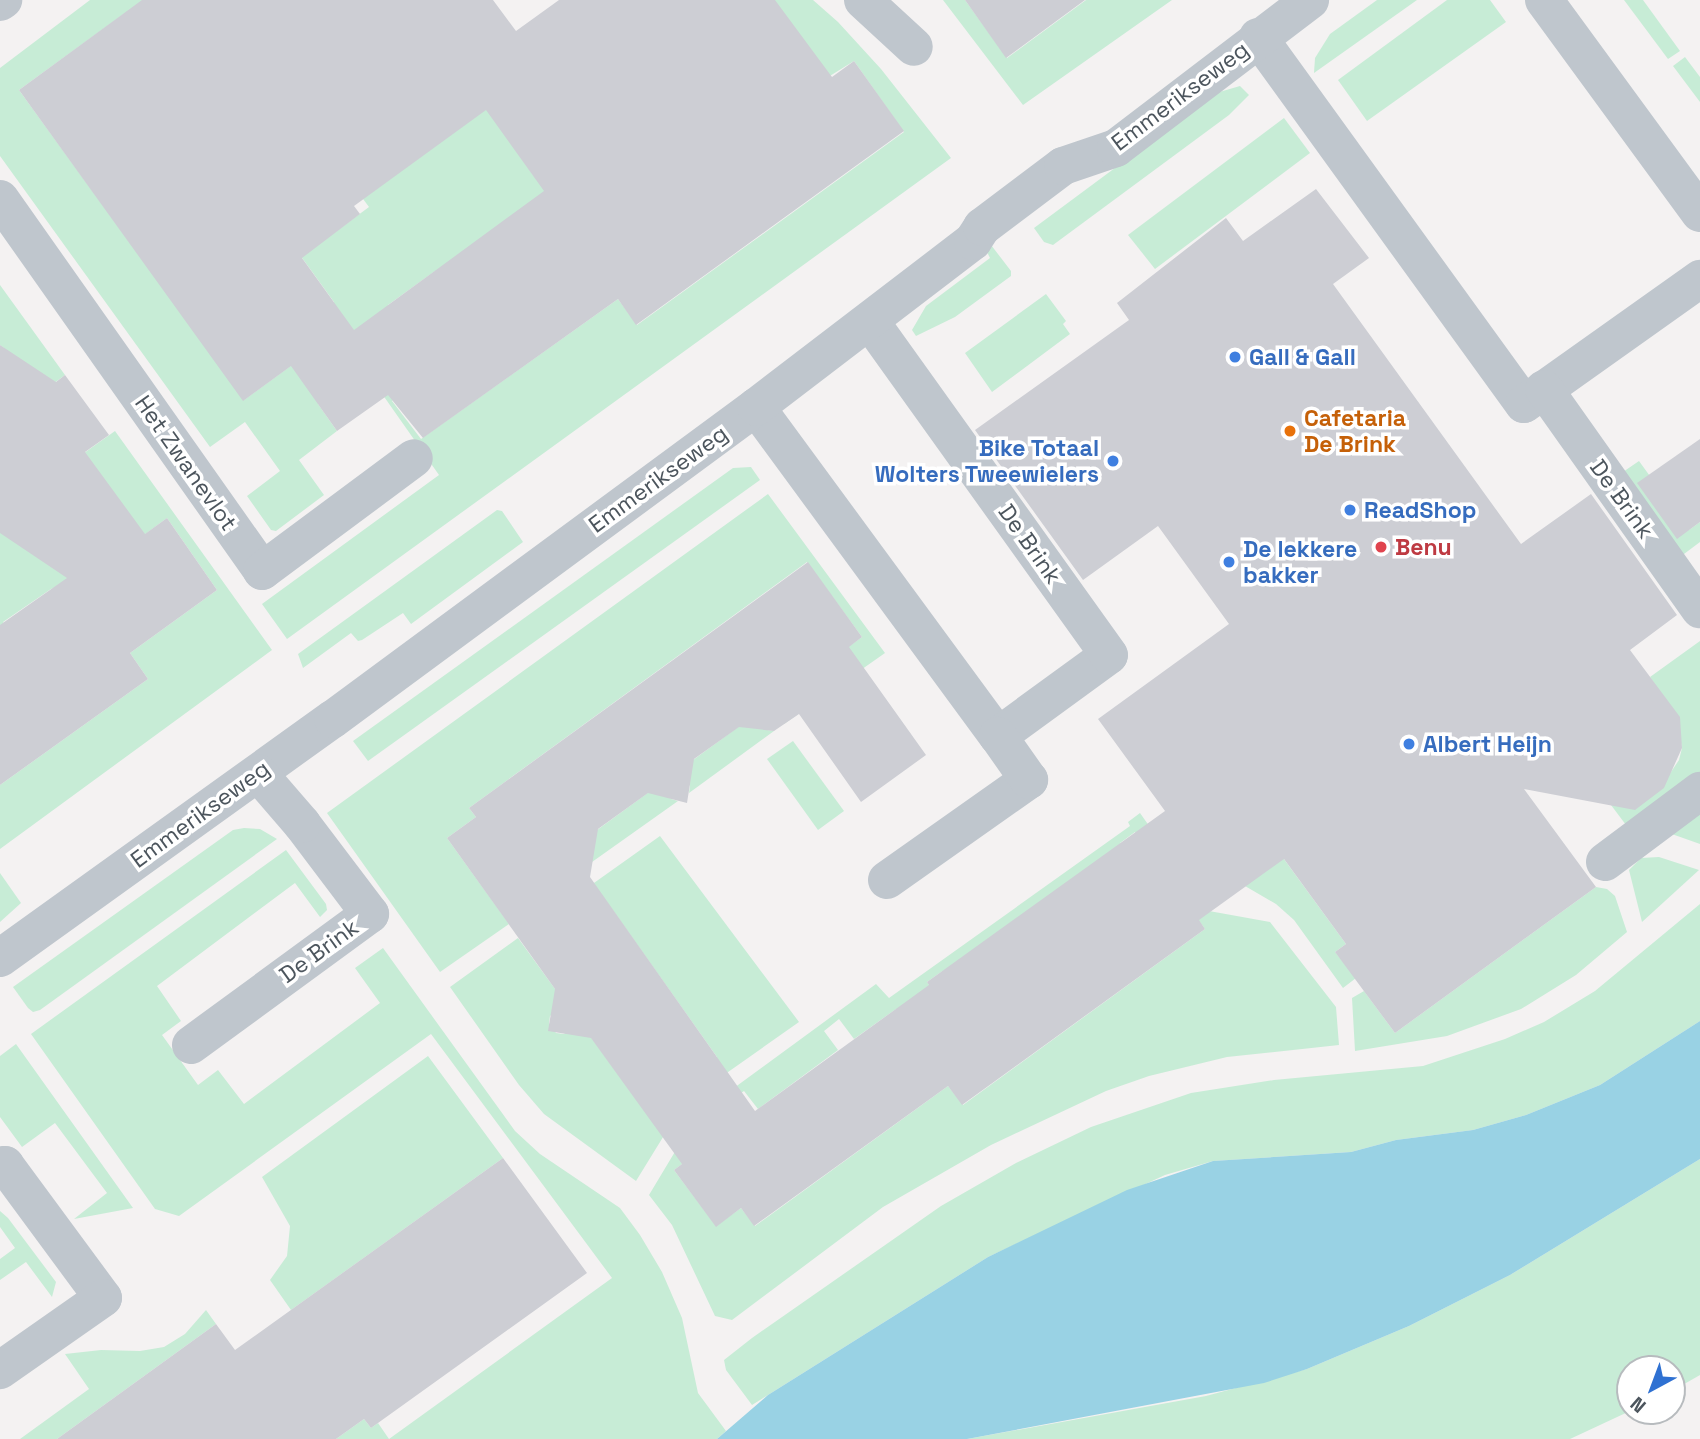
<!DOCTYPE html>
<style>
body{margin:0}
#map{position:relative;width:1700px;height:1439px;overflow:hidden;background:#f4f2f2;font-family:"Space Grotesk",sans-serif}
div>[style]{position:absolute}
.green>*{inset:0;background:#c7ecd6}
.water>*{inset:0;background:#99d2e4}
.building>*{inset:0;background:#cdced4}
.street>*{height:38px;margin:-19px;padding:0 19px;transform-origin:19px;border-radius:19px;background:#bfc6cd}
.dots>*{width:19px;height:19px;translate:-50% -50%;box-sizing:border-box;border:4px solid #fff;border-radius:50%}
span{translate:-50% -50%;white-space:nowrap;text-align:center;line-height:1.15;-webkit-text-stroke:7px #fff;paint-order:stroke}
.street-label{font-size:23px;color:#4c555d}
.shop-label{font-size:23px;color:#366cbe;font-weight:700}
.left{translate:0 -50%;text-align:left}
.right{translate:-100% -50%;text-align:right}
.food-label{font-size:23px;color:#c56008;font-weight:700}
.health-label{font-size:23px;color:#be3a42;font-weight:700}
.north{position:absolute;left:1616px;top:1355px;width:70px;height:70px;box-sizing:border-box;background:#fff;border:2px solid #b7bbbe;border-radius:50%;rotate:221deg;font-size:19px;font-weight:700;line-height:28px;text-align:center;color:#4c555d}
.north::after{content:'';display:block;margin:auto;width:24px;height:32px;background:#2f71d2;clip-path:polygon(50% 0,100% 100%,50% 72%,0 100%)}
</style>
<div id="map">
<div class="green">
<div style="clip-path:polygon(evenodd,90px 0,203px 0,334px 233px,369px 207px,343px 172px,487px 109px,533px 175px,770px 0,813px 0,838px 22px,881px 69px,951px 158px,287px 639px,262px 604px,439px 475px,366px 371px,318px 404px,337px 431px,299px 460px,324px 495px,276px 531px,271px 530px,247px 496px,280px 471px,245px 422px,210px 447px,0 156px,0 68px,90px 0,125px 13px,334px 302px,314px 349px,244px 400px,19px 90px,125px 13px,90px 0,854px 61px,904px 132px,637px 325px,618px 299px,421px 439px,392px 401px,413px 385px,388px 305px,435px 271px,460px 305px,854px 61px)"></div>
<div style="clip-path:polygon(943px 0,965px 0,1007px 58px,1086px 0,1172px 0,1023px 105px)"></div>
<div style="clip-path:polygon(1377px 0,1417px 0,1314px 73px,1315px 58px,1330px 34px)"></div>
<div style="clip-path:polygon(1447px 0,1490px 0,1506px 22px,1367px 121px,1338px 80px)"></div>
<div style="clip-path:polygon(1624px 0,1643px 0,1680px 51px,1668px 59px)"></div>
<div style="clip-path:polygon(1685px 57px,1700px 77px,1700px 102px,1673px 66px)"></div>
<div style="clip-path:polygon(1240px 86px,1249px 95px,1229px 115px,1053px 245px,1044px 242px,1034px 228px,1216px 93px)"></div>
<div style="clip-path:polygon(1284px 118px,1310px 153px,1155px 269px,1128px 235px)"></div>
<div style="clip-path:polygon(988px 241px,1011px 271px,1011px 276px,955px 317px,916px 336px,912px 330px,926px 306px,990px 258px,985px 248px)"></div>
<div style="clip-path:polygon(0 285px,65px 375px,41px 393px,0 354px,4px 348px,0 345px)"></div>
<div style="clip-path:polygon(1046px 294px,1066px 321px,1063px 324px,1070px 334px,992px 392px,965px 353px)"></div>
<div style="clip-path:polygon(115px 431px,272px 650px,0 849px,0 785px,148px 679px,130px 653px,217px 590px,167px 518px,98px 569px,51px 589px,3px 622px,28px 657px,0 678px,0 533px,63px 468px)"></div>
<div style="clip-path:polygon(1639px 461px,1689px 530px,1700px 522px,1700px 542px,1680px 557px,1620px 474px)"></div>
<div style="clip-path:polygon(751px 467px,760px 480px,368px 761px,353px 741px,733px 468px)"></div>
<div style="clip-path:polygon(768px 494px,885px 653px,784px 724px,786px 717px,774px 701px,862px 637px,807px 562px,469px 808px,476px 817px,447px 838px,509px 924px,440px 972px,327px 813px)"></div>
<div style="clip-path:polygon(497px 510px,502px 511px,523px 542px,411px 624px,403px 613px,362px 640px,358px 641px,351px 633px,303px 668px,298px 654px)"></div>
<div style="clip-path:polygon(1700px 641px,1700px 779px,1629px 829px,1611px 805px,1667px 778px,1679px 760px,1682px 748px,1677px 718px,1650px 677px)"></div>
<div style="clip-path:polygon(756px 714px,767px 730px,774px 731px,689px 793px,690px 786px,678px 771px)"></div>
<div style="clip-path:polygon(793px 741px,844px 811px,818px 830px,767px 759px)"></div>
<div style="clip-path:polygon(660px 784px,671px 799px,678px 801px,592px 862px,582px 841px)"></div>
<div style="clip-path:polygon(1700px 810px,1700px 844px,1669px 833px)"></div>
<div style="clip-path:polygon(evenodd,1140px 813px,1209px 911px,1270px 922px,1336px 1007px,1339px 1045px,1227px 1057px,1149px 1076px,1106px 1091px,991px 1145px,883px 1207px,732px 1320px,715px 1316px,672px 1225px,649px 1195px,697px 1115px,876px 984px,889px 998px,1130px 826px,1128px 822px,1140px 813px,1135px 832px,1205px 929px,963px 1105px,948px 1086px,755px 1226px,741px 1208px,716px 1226px,674px 1170px,741px 1121px,728px 1102px,744px 1091px,758px 1109px,838px 1050px,824px 1031px,839px 1019px,854px 1039px,896px 1009px,911px 1027px,943px 1004px,927px 982px,941px 972px,1136px 865px,1120px 843px,1135px 832px)"></div>
<div style="clip-path:polygon(244px 828px,260px 829px,277px 839px,40px 1010px,33px 1012px,28px 1008px,13px 987px,233px 830px)"></div>
<div style="clip-path:polygon(660px 836px,799px 1022px,684px 1103px,636px 1181px,544px 1114px,519px 1085px,450px 987px,518px 938px,566px 1004px,550px 1016px,549px 1023px,556px 1033px,564px 1034px,580px 1022px,644px 1110px,717px 1057px,612px 909px,563px 905px)"></div>
<div style="clip-path:polygon(1267px 836px,1346px 944px,1335px 952px,1356px 978px,1343px 988px,1294px 920px,1276px 904px,1245px 886px)"></div>
<div style="clip-path:polygon(286px 850px,326px 904px,327px 910px,320px 917px,295px 883px,157px 986px,181px 1021px,162px 1035px,198px 1085px,218px 1070px,244px 1104px,380px 1003px,355px 968px,383px 948px,515px 1131px,540px 1154px,620px 1208px,640px 1235px,662px 1272px,682px 1318px,698px 1393px,726px 1431px,717px 1439px,389px 1439px,612px 1278px,431px 1034px,179px 1216px,155px 1209px,31px 1034px)"></div>
<div style="clip-path:polygon(1659px 857px,1699px 870px,1642px 922px,1629px 870px,1641px 858px)"></div>
<div style="clip-path:polygon(0 873px,21px 903px,0 922px)"></div>
<div style="clip-path:polygon(1596px 887px,1607px 889px,1615px 896px,1627px 932px,1576px 975px,1521px 1009px,1447px 1036px,1355px 1051px,1352px 998px,1364px 991px,1395px 1033px)"></div>
<div style="clip-path:polygon(1700px 904px,1700px 1021px,1600px 1085px,1526px 1115px,1473px 1130px,1396px 1140px,1351px 1152px,1213px 1161px,1165px 1175px,988px 1257px,752px 1405px,726px 1370px,724px 1360px,752px 1338px,941px 1206px,1016px 1163px,1091px 1127px,1191px 1093px,1274px 1080px,1423px 1066px,1505px 1039px,1544px 1022px,1595px 991px)"></div>
<div style="clip-path:polygon(16px 1044px,133px 1208px,74px 1219px,107px 1193px,55px 1123px,22px 1147px,0 1117px,0 1056px)"></div>
<div style="clip-path:polygon(428px 1056px,503px 1158px,291px 1310px,270px 1280px,287px 1256px,290px 1226px,262px 1177px)"></div>
<div style="clip-path:polygon(1700px 1159px,1700px 1375px,1672px 1391px,1672px 1369px,1630px 1369px,1630px 1411px,1570px 1439px,967px 1439px,1206px 1396px,1307px 1369px,1409px 1326px,1510px 1275px)"></div>
<div style="clip-path:polygon(0 1211px,8px 1218px,56px 1282px,52px 1297px,26px 1262px,0 1280px,0 1259px,15px 1248px,0 1227px)"></div>
<div style="clip-path:polygon(206px 1310px,216px 1324px,57px 1439px,20px 1439px,89px 1389px,65px 1354px,101px 1350px,140px 1351px,164px 1347px,185px 1334px)"></div>
<div style="clip-path:polygon(364px 1419px,371px 1428px,378px 1423px,389px 1439px,336px 1439px)"></div>
</div>
<div class="water">
<div style="clip-path:polygon(1700px 1021px,1700px 1159px,1510px 1275px,1409px 1326px,1307px 1369px,1264px 1383px,967px 1439px,717px 1439px,768px 1395px,988px 1257px,1127px 1190px,1213px 1161px,1351px 1152px,1396px 1140px,1473px 1130px,1526px 1115px,1600px 1085px)"></div>
</div>
<div class="building">
<div style="clip-path:polygon(evenodd,142px 0,493px 0,516px 31px,559px 0,775px 0,832px 77px,854px 61px,904px 131px,636px 325px,618px 299px,423px 438px,388px 395px,337px 431px,291px 366px,243px 401px,19px 90px,142px 0,486px 110px,544px 191px,354px 330px,302px 258px,360px 214px,354px 206px,486px 110px)"></div>
<div style="clip-path:polygon(965px 0,1085px 0,1006px 58px)"></div>
<div style="clip-path:polygon(1316px 189px,1369px 258px,1333px 284px,1521px 544px,1591px 494px,1677px 615px,1630px 650px,1680px 717px,1682px 748px,1664px 788px,1635px 810px,1524px 789px,1596px 887px,1395px 1033px,1335px 952px,1346px 944px,1284px 859px,1199px 920px,1205px 929px,962px 1105px,948px 1086px,754px 1226px,741px 1208px,716px 1227px,674px 1170px,682px 1164px,591px 1038px,548px 1031px,555px 989px,447px 838px,476px 817px,469px 808px,808px 562px,862px 637px,849px 647px,926px 755px,861px 802px,799px 714px,774px 731px,739px 727px,694px 759px,687px 803px,648px 793px,598px 829px,590px 877px,755px 1111px,929px 985px,927px 982px,1165px 811px,1098px 719px,1229px 624px,1158px 526px,1083px 580px,975px 430px,1129px 320px,1117px 303px,1226px 218px,1243px 241px)"></div>
<div style="clip-path:polygon(0 345px,56px 382px,65px 375px,109px 435px,85px 452px,145px 534px,167px 518px,217px 590px,130px 653px,148px 679px,0 785px,0 625px,67px 578px,0 533px)"></div>
<div style="clip-path:polygon(1700px 439px,1700px 522px,1677px 539px,1637px 483px)"></div>
<div style="clip-path:polygon(503px 1158px,587px 1273px,371px 1428px,364px 1419px,336px 1439px,57px 1439px,216px 1324px,235px 1350px)"></div>
</div>
<div class="street">
<div style="left:863px;top:0;width:69px;rotate:42.7deg"></div>
<div style="left:1544px;top:0;width:264px;rotate:53.8deg"></div>
<div style="left:0;top:2px;width:4px;rotate:-34deg"></div>
<div style="left:1258px;top:37px;width:453px;rotate:54.1deg"></div>
<div style="left:1524px;top:404px;width:216px;rotate:-35.4deg"></div>
<div style="left:0;top:199px;width:455px;rotate:54.8deg"></div>
<div style="left:262px;top:571px;width:189px;rotate:-36.6deg"></div>
<div style="left:1544px;top:389px;width:270px;rotate:54.7deg"></div>
<div style="left:756px;top:407px;width:408px;rotate:53.7deg"></div>
<div style="left:998px;top:736px;width:137px;rotate:-36.1deg"></div>
<div style="left:1109px;top:655px;width:411px;rotate:-125.6deg"></div>
<div style="left:1605px;top:862px;width:119px;rotate:-36.8deg"></div>
<div style="left:887px;top:880px;width:174px;rotate:-35.2deg"></div>
<div style="left:1029px;top:780px;width:54px;rotate:-125.2deg"></div>
<div style="left:0;top:958px;width:410px;rotate:-35.7deg"></div>
<div style="left:333px;top:719px;width:526px;rotate:-36.41deg"></div>
<div style="left:756px;top:407px;width:273px;rotate:-37.4deg"></div>
<div style="left:973px;top:241px;width:17px;rotate:-57deg"></div>
<div style="left:982px;top:227px;width:101px;rotate:-37deg"></div>
<div style="left:1063px;top:166px;width:56px;rotate:-18.8deg"></div>
<div style="left:1116px;top:148px;width:244px;rotate:-37.3deg"></div>
<div style="left:191px;top:1045px;width:222px;rotate:-36.2deg"></div>
<div style="left:370px;top:914px;width:113px;rotate:-127.1deg"></div>
<div style="left:302px;top:824px;width:67px;rotate:-130.8deg"></div>
<div style="left:0;top:1168px;width:6px;rotate:-31deg"></div>
<div style="left:5px;top:1165px;width:165px;rotate:53.6deg"></div>
<div style="left:103px;top:1298px;width:126px;rotate:145deg"></div>
</div>
<div class="dots">
<div style="left:1235px;top:357px;background:#3f7fe0"></div>
<div style="left:1290px;top:431px;background:#e8710a"></div>
<div style="left:1113px;top:461px;background:#3f7fe0"></div>
<div style="left:1350px;top:510px;background:#3f7fe0"></div>
<div style="left:1381px;top:547px;background:#e0444e"></div>
<div style="left:1229px;top:562px;background:#3f7fe0"></div>
<div style="left:1409px;top:744px;background:#3f7fe0"></div>
</div>
<div class="street-label">
<span style="left:1180px;top:96px;rotate:-37deg">Emmerikseweg</span>
<span style="left:186px;top:463px;rotate:55deg">Het Zwanevlot</span>
<span style="left:658px;top:479px;rotate:-36deg">Emmerikseweg</span>
<span style="left:1622px;top:499px;rotate:54deg">De Brink</span>
<span style="left:1030px;top:544px;rotate:55deg">De Brink</span>
<span style="left:200px;top:814px;rotate:-36deg">Emmerikseweg</span>
<span style="left:319px;top:951px;rotate:-36deg">De Brink</span>
</div>
<div class="shop-label">
<span class="left" style="left:1249px;top:357px">Gall &amp; Gall</span>
<span class="right" style="left:1099px;top:461px">Bike Totaal<br>Wolters Tweewielers</span>
<span class="left" style="left:1364px;top:510px">ReadShop</span>
<span class="left" style="left:1243px;top:562px">De lekkere<br>bakker</span>
<span class="left" style="left:1423px;top:744px">Albert Heijn</span>
</div>
<div class="food-label">
<span class="left" style="left:1304px;top:431px">Cafetaria<br>De Brink</span>
</div>
<div class="health-label">
<span class="left" style="left:1395px;top:547px">Benu</span>
</div>
<div class="north">N</div>
</div>
